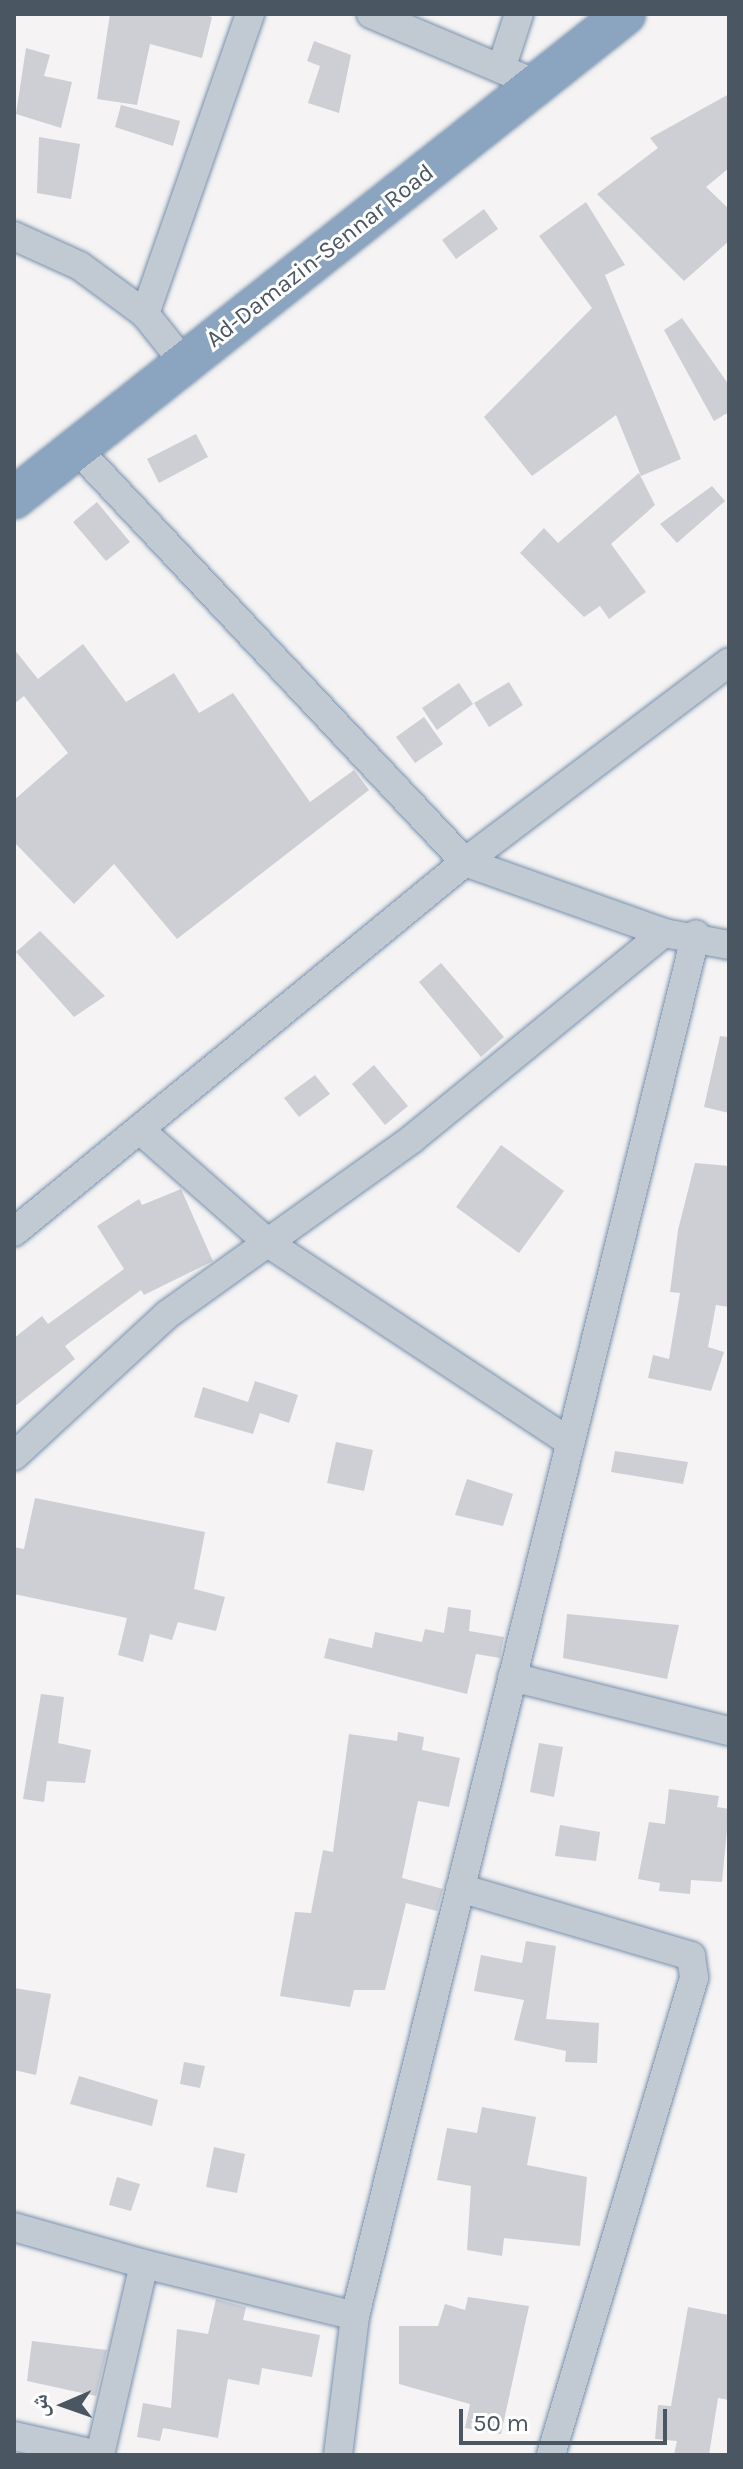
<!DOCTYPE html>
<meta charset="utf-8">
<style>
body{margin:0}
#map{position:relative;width:743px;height:2469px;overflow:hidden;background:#f5f3f3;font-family:Karla,"Noto Naskh Arabic",sans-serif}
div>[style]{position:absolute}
.building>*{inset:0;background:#cdcfd5}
.roads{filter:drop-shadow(0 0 2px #7690ad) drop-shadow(0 0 2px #7690ad)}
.minor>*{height:28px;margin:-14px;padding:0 14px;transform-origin:14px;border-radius:14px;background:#c1cad2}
.highway>*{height:40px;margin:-20px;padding:0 20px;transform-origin:20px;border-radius:20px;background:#8ba5c1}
span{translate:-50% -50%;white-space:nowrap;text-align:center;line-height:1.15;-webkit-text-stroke:6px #fff;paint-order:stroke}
.street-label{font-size:24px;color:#4a5661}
.frame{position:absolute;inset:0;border:16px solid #4a5661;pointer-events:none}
.north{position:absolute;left:24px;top:2365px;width:80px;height:80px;-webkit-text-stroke:6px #fff;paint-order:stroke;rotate:268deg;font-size:22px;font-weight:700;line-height:32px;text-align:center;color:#4a5661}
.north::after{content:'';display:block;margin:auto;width:28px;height:36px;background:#4a5661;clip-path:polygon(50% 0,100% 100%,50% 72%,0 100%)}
.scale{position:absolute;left:459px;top:2409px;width:208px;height:36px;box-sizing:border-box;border:4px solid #4a5661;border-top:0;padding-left:10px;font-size:24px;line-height:28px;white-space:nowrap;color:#4a5661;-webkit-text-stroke:6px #fff;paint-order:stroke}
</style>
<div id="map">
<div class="building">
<div style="clip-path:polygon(110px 14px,201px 14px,212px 17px,202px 58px,150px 44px,137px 105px,97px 99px)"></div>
<div style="clip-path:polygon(314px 41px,351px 55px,339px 113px,308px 103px,320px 66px,307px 61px)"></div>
<div style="clip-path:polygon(26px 48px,50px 55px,44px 76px,72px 82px,61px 128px,16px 114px)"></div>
<div style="clip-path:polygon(729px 94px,729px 168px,706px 187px,729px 209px,729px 241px,684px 281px,597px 194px,658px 148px,650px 138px)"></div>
<div style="clip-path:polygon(121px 105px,180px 121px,173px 146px,115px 127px)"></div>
<div style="clip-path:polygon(39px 137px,80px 144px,71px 199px,37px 193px)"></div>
<div style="clip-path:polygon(586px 202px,625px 265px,605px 275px,681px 459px,641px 476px,616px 415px,532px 476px,484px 417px,592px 308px,539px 236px)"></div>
<div style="clip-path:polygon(484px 209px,498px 229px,456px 259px,442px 240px)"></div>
<div style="clip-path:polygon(682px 318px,729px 385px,729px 412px,714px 421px,664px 330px)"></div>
<div style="clip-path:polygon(196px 434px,208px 457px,159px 483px,147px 459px)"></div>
<div style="clip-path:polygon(639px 473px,655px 505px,611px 544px,646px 592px,609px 619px,600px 606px,584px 617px,520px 553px,544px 528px,558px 543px)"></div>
<div style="clip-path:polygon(712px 486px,725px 501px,677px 543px,660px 524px)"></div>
<div style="clip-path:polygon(97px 502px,130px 542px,106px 561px,73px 522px)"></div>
<div style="clip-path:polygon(83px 644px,126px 702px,174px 673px,199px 713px,233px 693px,310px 802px,354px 770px,369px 790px,177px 939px,114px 864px,74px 904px,14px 842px,14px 800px,68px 753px,24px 696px,14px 704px,14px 649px,38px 679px)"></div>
<div style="clip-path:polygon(509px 682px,523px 705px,489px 727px,474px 703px)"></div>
<div style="clip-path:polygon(459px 683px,473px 704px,437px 730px,422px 708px)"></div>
<div style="clip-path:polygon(424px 717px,443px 744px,415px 763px,396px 737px)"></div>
<div style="clip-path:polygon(40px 931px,105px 996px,74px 1017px,16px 952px)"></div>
<div style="clip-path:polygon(441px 963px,504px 1037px,481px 1057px,419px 982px)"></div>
<div style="clip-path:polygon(720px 1036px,729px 1037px,729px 1113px,704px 1107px)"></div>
<div style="clip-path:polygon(374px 1065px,408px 1106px,385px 1125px,352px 1084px)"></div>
<div style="clip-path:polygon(315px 1075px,330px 1094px,299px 1117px,284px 1098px)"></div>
<div style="clip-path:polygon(501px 1145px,564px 1191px,519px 1253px,456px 1207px)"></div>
<div style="clip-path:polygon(695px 1163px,729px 1166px,729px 1307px,716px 1305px,708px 1347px,724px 1352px,711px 1391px,648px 1378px,653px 1355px,669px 1359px,680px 1293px,670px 1292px,678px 1230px)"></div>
<div style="clip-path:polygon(181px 1189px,213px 1261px,144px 1295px,141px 1290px,65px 1346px,75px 1359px,14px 1407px,14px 1338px,42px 1316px,48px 1324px,124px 1269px,97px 1226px,139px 1199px,142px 1205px)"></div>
<div style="clip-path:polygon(255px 1381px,298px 1395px,289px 1423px,260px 1413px,253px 1434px,194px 1417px,203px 1387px,248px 1402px)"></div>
<div style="clip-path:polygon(336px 1442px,373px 1450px,364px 1491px,327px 1483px)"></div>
<div style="clip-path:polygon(615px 1451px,688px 1462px,683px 1484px,611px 1472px)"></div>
<div style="clip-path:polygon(467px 1479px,513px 1494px,503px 1526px,455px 1515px)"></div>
<div style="clip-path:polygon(35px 1498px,205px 1532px,194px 1589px,225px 1597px,216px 1631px,178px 1622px,172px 1640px,150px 1634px,143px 1662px,118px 1655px,127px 1618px,14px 1594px,14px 1547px,24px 1549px)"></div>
<div style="clip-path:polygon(448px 1607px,471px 1610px,469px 1631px,504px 1637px,500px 1658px,476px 1654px,467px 1694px,324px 1658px,329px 1638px,372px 1648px,375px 1632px,422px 1642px,425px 1629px,444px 1633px)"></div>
<div style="clip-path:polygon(567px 1614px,679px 1625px,667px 1679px,563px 1658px)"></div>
<div style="clip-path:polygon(41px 1694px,64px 1697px,58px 1743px,91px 1750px,85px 1783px,47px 1781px,44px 1802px,23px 1799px)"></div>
<div style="clip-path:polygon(398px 1732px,424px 1737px,422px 1750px,460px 1758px,449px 1807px,418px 1801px,402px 1878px,443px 1889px,437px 1911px,406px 1903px,385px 1990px,354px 1990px,350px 2007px,280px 1996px,295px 1912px,311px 1913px,323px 1850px,333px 1852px,349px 1734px,397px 1741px)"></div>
<div style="clip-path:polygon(539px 1743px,563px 1747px,554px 1797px,530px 1792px)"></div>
<div style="clip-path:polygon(669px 1789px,719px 1796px,717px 1807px,729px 1809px,722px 1882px,691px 1880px,690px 1894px,659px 1891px,660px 1883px,638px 1879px,649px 1822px,665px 1824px)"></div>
<div style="clip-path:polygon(560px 1825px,600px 1832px,596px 1861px,555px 1856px)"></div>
<div style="clip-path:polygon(526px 1941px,556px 1946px,546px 2019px,599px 2023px,597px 2063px,565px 2062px,566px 2051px,514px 2040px,524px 2000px,474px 1991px,481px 1955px,522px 1963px)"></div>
<div style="clip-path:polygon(14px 1988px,51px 1994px,36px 2075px,14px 2070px)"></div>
<div style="clip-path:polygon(184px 2062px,205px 2066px,200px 2088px,180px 2084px)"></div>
<div style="clip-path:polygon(79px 2076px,158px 2100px,152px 2126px,70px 2104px)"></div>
<div style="clip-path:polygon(482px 2107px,536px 2117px,527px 2165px,587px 2177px,580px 2246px,504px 2238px,502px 2256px,467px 2250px,471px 2186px,437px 2180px,447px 2128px,477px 2133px)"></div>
<div style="clip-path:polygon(214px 2147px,245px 2154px,237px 2193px,206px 2187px)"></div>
<div style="clip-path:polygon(117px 2177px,140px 2184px,131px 2211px,109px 2205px)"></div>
<div style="clip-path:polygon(468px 2297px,529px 2306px,501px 2434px,465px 2428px,470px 2404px,399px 2384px,399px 2326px,438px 2326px,445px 2304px,465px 2310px)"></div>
<div style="clip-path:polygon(216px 2299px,246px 2307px,243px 2320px,320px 2335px,312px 2377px,262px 2368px,259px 2385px,228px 2379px,218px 2438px,163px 2428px,160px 2441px,137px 2437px,143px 2403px,171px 2408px,177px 2329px,208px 2334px)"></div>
<div style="clip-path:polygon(688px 2307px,729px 2315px,729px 2400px,718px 2398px,709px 2455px,674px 2455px,677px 2441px,655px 2439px,658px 2405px,671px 2406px)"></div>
<div style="clip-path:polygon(32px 2341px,107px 2350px,96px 2396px,27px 2381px)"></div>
</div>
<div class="roads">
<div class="minor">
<div style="left:371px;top:14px;width:180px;rotate:22.9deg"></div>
<div style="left:501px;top:69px;width:58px;rotate:-71.9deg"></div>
<div style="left:14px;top:236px;width:72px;rotate:24.4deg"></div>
<div style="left:80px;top:266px;width:81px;rotate:36.4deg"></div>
<div style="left:145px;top:314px;width:64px;rotate:51.3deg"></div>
<div style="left:145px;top:314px;width:318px;rotate:-70.7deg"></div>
<div style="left:77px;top:449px;width:567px;rotate:46.79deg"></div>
<div style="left:465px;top:862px;width:211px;rotate:19.6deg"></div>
<div style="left:664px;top:933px;width:66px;rotate:10.5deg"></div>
<div style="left:140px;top:1130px;width:171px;rotate:41.4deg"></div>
<div style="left:268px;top:1243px;width:362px;rotate:33.4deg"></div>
<div style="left:14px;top:1232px;width:583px;rotate:-39.37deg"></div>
<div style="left:465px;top:862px;width:331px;rotate:-37.1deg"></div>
<div style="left:14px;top:1456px;width:209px;rotate:-42.7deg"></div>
<div style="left:168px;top:1314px;width:300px;rotate:-35.6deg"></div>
<div style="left:412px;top:1139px;width:325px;rotate:-39.3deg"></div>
<div style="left:512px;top:1677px;width:224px;rotate:14deg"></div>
<div style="left:460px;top:1888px;width:241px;rotate:16.4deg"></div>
<div style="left:691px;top:1956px;width:22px;rotate:82deg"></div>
<div style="left:694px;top:1978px;width:498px;rotate:106.7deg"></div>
<div style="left:14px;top:2227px;width:135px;rotate:15.9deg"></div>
<div style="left:144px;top:2264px;width:196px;rotate:103deg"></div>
<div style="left:144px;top:2264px;width:217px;rotate:13.8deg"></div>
<div style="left:14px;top:2436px;width:86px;rotate:12.7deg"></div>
<div style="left:338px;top:2455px;width:140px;rotate:-83deg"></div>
<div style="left:355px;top:2316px;width:1423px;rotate:-76.14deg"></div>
</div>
<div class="highway">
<div style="left:14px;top:498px;width:779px;rotate:-38.38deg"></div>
</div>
</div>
<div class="street-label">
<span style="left:320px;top:256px;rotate:-38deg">Ad-Damazin-Sennar Road</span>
</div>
<div class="frame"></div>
<div class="north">ش</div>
<div class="scale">50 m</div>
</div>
